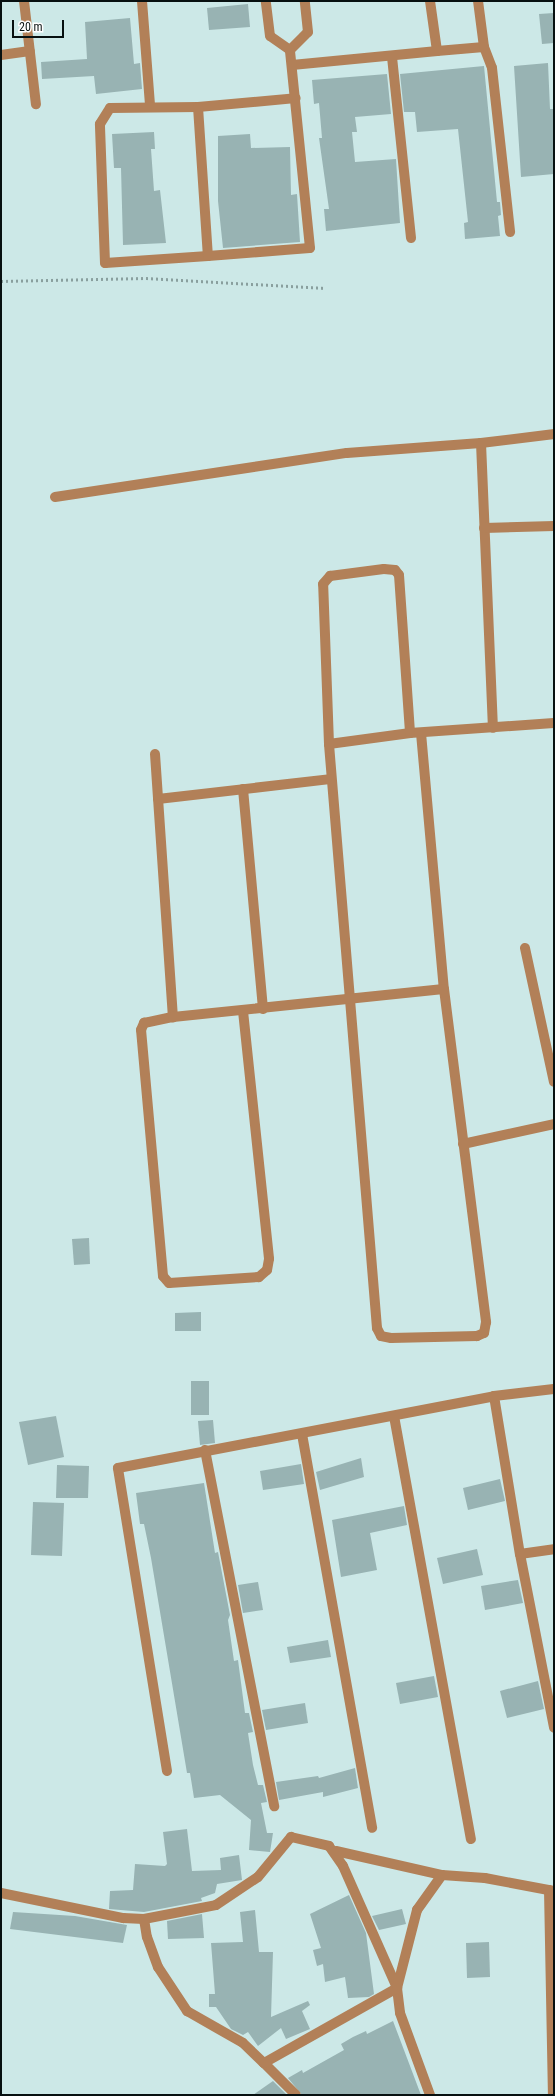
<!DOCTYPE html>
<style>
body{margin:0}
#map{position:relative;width:555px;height:2096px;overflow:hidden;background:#cce8e7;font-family:"Roboto Condensed",sans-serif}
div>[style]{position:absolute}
.building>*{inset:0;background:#98b3b3}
.path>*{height:2.5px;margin-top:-1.25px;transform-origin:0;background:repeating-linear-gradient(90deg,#899f9e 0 2px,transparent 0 5px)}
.minor>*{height:10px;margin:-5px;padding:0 5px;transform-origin:5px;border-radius:5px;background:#b28058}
.tertiary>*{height:10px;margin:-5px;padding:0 5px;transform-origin:5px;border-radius:5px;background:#b28058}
span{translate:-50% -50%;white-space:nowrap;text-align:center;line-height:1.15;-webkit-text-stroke:3px #fff;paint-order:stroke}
.frame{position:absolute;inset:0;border:2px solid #071010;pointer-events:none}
.scale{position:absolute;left:12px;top:20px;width:52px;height:18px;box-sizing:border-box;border:2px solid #071010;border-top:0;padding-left:5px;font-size:12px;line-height:14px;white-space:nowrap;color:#071010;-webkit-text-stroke:3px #fff;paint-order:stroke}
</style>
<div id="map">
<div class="building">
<div style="clip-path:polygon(248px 4px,250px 27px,209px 30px,207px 8px)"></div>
<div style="clip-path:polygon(554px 13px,554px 43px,542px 44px,539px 14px)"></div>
<div style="clip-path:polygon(130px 18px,134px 64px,140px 63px,142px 89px,96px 94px,94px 76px,42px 79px,41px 62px,87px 59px,85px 22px)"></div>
<div style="clip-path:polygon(548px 63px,550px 109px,554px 109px,554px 174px,521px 177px,514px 66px)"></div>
<div style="clip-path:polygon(484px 66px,497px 202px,500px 202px,501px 215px,498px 216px,500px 236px,465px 239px,464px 223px,468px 222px,458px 129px,417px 132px,415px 112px,404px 112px,400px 74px)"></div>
<div style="clip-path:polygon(387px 74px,391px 114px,355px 117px,357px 132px,352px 132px,355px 162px,396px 159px,400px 223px,326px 231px,324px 209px,329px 209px,319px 138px,322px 138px,319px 103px,314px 104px,312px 80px)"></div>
<div style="clip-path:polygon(154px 132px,155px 149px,151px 149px,154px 191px,160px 190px,166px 243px,123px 245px,121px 168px,114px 168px,112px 134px)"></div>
<div style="clip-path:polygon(250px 134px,251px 148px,290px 147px,291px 195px,297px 194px,300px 242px,223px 248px,218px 201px,218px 136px)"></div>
<div style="clip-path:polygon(89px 1238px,90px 1264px,74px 1265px,72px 1239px)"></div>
<div style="clip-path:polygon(201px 1312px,201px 1331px,175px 1331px,175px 1313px)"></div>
<div style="clip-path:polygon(191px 1381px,209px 1381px,209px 1415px,191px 1415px)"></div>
<div style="clip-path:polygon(56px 1416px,64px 1457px,28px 1465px,19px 1422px)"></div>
<div style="clip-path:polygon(213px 1420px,215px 1443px,200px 1445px,198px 1421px)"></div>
<div style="clip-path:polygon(361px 1458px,364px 1477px,320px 1490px,316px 1472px)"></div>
<div style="clip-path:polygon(301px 1464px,304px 1484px,263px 1490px,260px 1471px)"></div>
<div style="clip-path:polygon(57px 1465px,89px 1466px,88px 1498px,56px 1498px)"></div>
<div style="clip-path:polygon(500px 1479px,505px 1501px,468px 1510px,463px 1488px)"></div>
<div style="clip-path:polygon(204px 1483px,215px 1553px,218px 1552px,230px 1615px,228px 1620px,234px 1661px,238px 1660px,245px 1713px,249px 1713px,253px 1732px,248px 1733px,253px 1765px,258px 1785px,263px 1785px,267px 1802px,261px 1803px,267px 1833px,273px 1833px,270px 1852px,249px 1850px,251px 1820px,220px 1795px,194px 1798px,190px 1773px,187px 1773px,151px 1558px,144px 1524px,140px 1524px,136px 1493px)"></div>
<div style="clip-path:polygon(33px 1502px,64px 1503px,62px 1556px,31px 1555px)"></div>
<div style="clip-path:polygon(404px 1506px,407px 1525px,370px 1533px,377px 1570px,341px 1577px,332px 1520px)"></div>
<div style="clip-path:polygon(477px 1549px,483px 1575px,443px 1584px,437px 1558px)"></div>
<div style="clip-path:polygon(518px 1580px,523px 1603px,485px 1610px,481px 1586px)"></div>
<div style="clip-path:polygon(258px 1582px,263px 1610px,243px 1613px,238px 1585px)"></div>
<div style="clip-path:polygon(328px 1640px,331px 1657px,290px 1663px,287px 1647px)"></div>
<div style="clip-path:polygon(434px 1676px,438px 1697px,400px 1704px,396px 1683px)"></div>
<div style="clip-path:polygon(538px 1681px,544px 1709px,507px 1718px,500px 1691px)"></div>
<div style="clip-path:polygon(305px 1703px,308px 1723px,266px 1730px,262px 1710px)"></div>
<div style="clip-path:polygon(355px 1768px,358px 1788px,323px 1797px,323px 1792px,279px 1800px,276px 1782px,318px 1776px,319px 1778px)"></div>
<div style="clip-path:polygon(187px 1829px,192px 1871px,221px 1870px,220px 1858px,239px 1855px,242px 1880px,217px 1884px,215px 1893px,201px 1898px,202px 1901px,144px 1912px,109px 1909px,110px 1891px,133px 1890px,135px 1864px,165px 1866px,167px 1864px,163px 1832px)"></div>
<div style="clip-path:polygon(349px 1895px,366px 1933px,374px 1994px,369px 1997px,348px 1998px,345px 1977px,325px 1982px,323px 1964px,317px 1966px,313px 1950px,321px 1948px,310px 1914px)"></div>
<div style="clip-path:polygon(402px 1909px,406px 1924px,379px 1930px,372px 1916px)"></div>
<div style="clip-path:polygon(255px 1910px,259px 1952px,273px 1952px,271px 2017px,308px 2001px,310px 2005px,302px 2011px,310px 2029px,286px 2039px,281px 2028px,258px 2046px,248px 2032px,243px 2035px,231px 2029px,216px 2007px,209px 2007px,209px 1994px,215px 1994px,211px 1943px,243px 1942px,240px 1912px)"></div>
<div style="clip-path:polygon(13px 1912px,75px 1916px,127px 1925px,123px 1943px,10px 1929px)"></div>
<div style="clip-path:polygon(202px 1914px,204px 1938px,168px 1939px,167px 1921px)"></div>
<div style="clip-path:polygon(489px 1942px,490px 1977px,467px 1978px,466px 1943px)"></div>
<div style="clip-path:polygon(393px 2021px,421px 2095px,302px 2095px,288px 2078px,302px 2070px,303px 2073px,344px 2050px,341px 2044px,353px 2037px,366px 2031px,367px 2034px)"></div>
<div style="clip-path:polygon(273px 2081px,287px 2095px,253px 2095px)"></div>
</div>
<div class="path">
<div style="left:1px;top:281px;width:145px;rotate:-1.2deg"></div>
<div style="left:146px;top:278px;width:180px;rotate:3.2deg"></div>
</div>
<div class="minor">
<div style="left:24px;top:1px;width:104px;rotate:83.4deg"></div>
<div style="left:142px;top:1px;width:105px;rotate:85.6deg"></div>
<div style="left:430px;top:1px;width:50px;rotate:82deg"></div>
<div style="left:437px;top:51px;width:47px;rotate:-4.9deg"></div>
<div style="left:484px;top:47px;width:46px;rotate:-97.4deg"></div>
<div style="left:484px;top:47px;width:22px;rotate:69deg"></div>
<div style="left:492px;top:68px;width:165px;rotate:83.7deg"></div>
<div style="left:290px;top:50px;width:25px;rotate:-45deg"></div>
<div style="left:308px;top:32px;width:31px;rotate:-96deg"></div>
<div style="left:1px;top:55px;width:29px;rotate:-8deg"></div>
<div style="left:392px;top:57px;width:182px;rotate:84deg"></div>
<div style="left:292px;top:65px;width:146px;rotate:-5.5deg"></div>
<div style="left:198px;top:107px;width:98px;rotate:-5.2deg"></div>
<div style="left:208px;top:256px;width:103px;rotate:176.1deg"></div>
<div style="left:105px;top:263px;width:139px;rotate:-92.1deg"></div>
<div style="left:100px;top:124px;width:19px;rotate:-58deg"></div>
<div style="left:110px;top:108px;width:88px;rotate:-0.7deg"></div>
<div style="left:198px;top:107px;width:149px;rotate:86.2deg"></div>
<div style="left:208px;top:256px;width:102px;rotate:-4.5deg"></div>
<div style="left:310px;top:248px;width:199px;rotate:-95.8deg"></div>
<div style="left:290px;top:50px;width:24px;rotate:-145deg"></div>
<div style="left:270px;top:36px;width:35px;rotate:-97deg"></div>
<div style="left:481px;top:443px;width:285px;rotate:87.6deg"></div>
<div style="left:55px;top:497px;width:295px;rotate:-8.6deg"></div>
<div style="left:347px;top:453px;width:134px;rotate:-4.3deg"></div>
<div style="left:481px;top:443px;width:74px;rotate:-7deg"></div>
<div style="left:484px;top:528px;width:70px;rotate:-1.6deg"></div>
<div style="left:421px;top:733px;width:257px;rotate:84.9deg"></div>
<div style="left:444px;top:989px;width:336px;rotate:82.8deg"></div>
<div style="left:486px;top:1322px;width:11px;rotate:100deg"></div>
<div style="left:484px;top:1333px;width:8px;rotate:157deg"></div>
<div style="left:477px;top:1336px;width:86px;rotate:178.7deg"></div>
<div style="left:391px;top:1338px;width:10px;rotate:-169deg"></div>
<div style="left:381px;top:1336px;width:9px;rotate:-117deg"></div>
<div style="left:377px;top:1328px;width:586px;rotate:-94.7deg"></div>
<div style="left:329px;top:744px;width:82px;rotate:-7.7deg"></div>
<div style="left:410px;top:733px;width:144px;rotate:-4deg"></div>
<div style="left:329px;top:744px;width:160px;rotate:-92.1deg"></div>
<div style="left:323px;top:584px;width:11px;rotate:-49deg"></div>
<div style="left:330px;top:576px;width:54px;rotate:-7.4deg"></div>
<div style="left:384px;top:569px;width:11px;rotate:5deg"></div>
<div style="left:395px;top:570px;width:6px;rotate:51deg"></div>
<div style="left:399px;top:575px;width:158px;rotate:86deg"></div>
<div style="left:155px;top:754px;width:264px;rotate:86.1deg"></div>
<div style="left:243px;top:789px;width:221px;rotate:84.8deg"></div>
<div style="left:158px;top:799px;width:173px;rotate:-6.6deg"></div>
<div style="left:525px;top:948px;width:137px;rotate:77.8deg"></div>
<div style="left:243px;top:1011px;width:249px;rotate:84deg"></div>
<div style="left:269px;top:1259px;width:11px;rotate:100deg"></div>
<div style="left:267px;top:1270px;width:11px;rotate:139deg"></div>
<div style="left:259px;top:1277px;width:90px;rotate:176.2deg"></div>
<div style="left:169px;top:1283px;width:9px;rotate:-131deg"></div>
<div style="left:163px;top:1276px;width:247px;rotate:-95.1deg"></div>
<div style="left:141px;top:1030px;width:8px;rotate:-67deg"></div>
<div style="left:144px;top:1023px;width:30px;rotate:-12deg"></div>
<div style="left:173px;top:1017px;width:272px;rotate:-5.9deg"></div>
<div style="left:463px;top:1144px;width:93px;rotate:-12.4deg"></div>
<div style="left:494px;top:1396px;width:160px;rotate:80.7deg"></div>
<div style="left:520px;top:1554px;width:177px;rotate:78.9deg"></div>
<div style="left:394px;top:1416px;width:430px;rotate:79.7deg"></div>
<div style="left:302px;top:1434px;width:400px;rotate:79.9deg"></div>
<div style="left:205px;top:1450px;width:363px;rotate:79deg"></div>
<div style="left:520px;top:1554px;width:34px;rotate:-8deg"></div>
<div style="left:167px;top:1771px;width:307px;rotate:-99.2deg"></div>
<div style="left:118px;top:1468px;width:383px;rotate:-10.8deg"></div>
<div style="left:494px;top:1396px;width:60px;rotate:-6.7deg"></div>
<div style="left:336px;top:1851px;width:109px;rotate:12.8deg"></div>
<div style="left:549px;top:1890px;width:205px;rotate:88.9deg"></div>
<div style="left:144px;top:1919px;width:73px;rotate:-11deg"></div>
<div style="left:216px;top:1905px;width:50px;rotate:-33.7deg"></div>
<div style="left:258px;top:1877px;width:52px;rotate:-50.5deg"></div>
<div style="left:291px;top:1837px;width:39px;rotate:13deg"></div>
<div style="left:329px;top:1846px;width:24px;rotate:55deg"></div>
<div style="left:343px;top:1866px;width:133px;rotate:66.1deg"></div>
<div style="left:397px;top:1988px;width:25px;rotate:83deg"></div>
<div style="left:400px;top:2013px;width:87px;rotate:69.9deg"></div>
<div style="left:264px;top:2063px;width:45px;rotate:45deg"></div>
</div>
<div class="tertiary">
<div style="left:1px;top:1893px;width:125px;rotate:11.6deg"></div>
<div style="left:123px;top:1918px;width:21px;rotate:3deg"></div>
<div style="left:144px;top:1919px;width:18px;rotate:81deg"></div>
<div style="left:147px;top:1937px;width:32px;rotate:70deg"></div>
<div style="left:158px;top:1967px;width:53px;rotate:56.6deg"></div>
<div style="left:187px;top:2011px;width:64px;rotate:29.7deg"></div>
<div style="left:243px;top:2043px;width:29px;rotate:44deg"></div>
<div style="left:264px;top:2063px;width:153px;rotate:-29.4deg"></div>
<div style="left:397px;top:1988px;width:81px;rotate:-75.6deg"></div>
<div style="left:417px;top:1910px;width:43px;rotate:-54.5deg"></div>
<div style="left:442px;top:1875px;width:43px;rotate:4deg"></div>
<div style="left:485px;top:1878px;width:70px;rotate:10.7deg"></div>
</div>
<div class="frame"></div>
<div class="scale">20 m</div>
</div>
